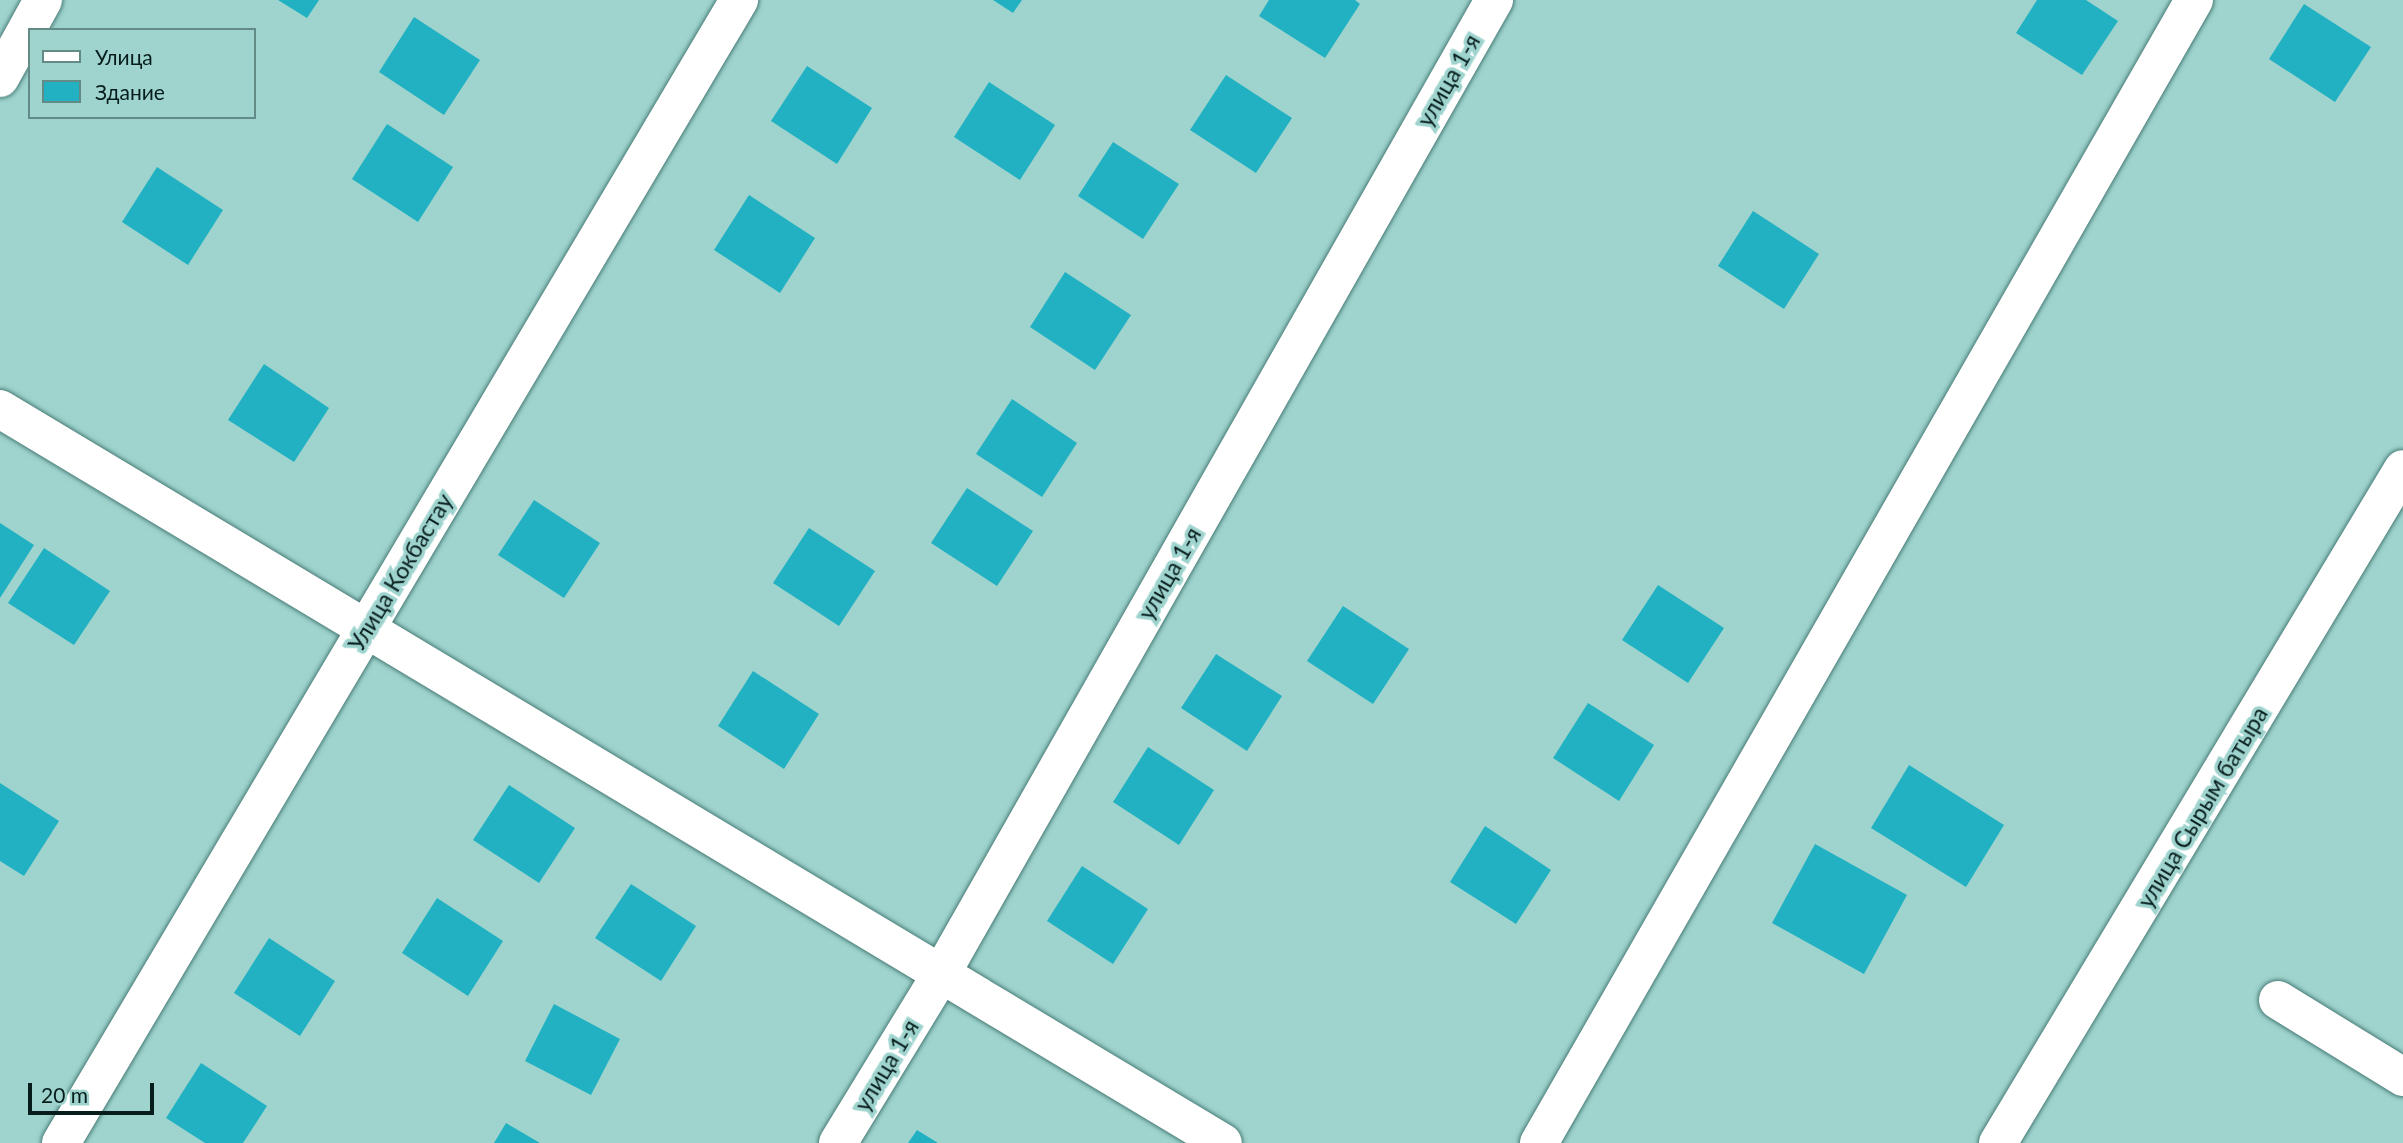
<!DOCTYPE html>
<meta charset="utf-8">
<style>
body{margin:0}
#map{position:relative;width:2403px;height:1143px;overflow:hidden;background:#9fd4ce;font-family:Lato,sans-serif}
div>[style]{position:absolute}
.building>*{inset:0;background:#21b1c2}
.roads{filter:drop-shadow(0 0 2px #497b76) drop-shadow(0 0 2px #497b76)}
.minor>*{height:38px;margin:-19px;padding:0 19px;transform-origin:19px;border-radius:19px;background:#fff}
span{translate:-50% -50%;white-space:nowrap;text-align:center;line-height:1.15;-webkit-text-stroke:7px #9fd4ce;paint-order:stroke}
.street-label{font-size:23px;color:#071d1b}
.legend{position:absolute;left:28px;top:28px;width:228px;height:91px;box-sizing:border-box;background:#9fd4ce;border:2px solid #628b86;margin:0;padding:9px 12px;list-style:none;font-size:21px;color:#071d1b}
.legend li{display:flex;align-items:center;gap:14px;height:35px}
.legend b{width:35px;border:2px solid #628b86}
.scale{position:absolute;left:28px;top:1083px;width:126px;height:32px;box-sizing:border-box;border:4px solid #071d1b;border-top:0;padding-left:9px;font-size:21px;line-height:24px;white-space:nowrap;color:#071d1b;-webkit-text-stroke:5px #9fd4ce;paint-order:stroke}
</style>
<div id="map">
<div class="building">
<div style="clip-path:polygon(278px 0,319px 0,307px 18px)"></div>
<div style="clip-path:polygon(993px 0,1022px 0,1013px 13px)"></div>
<div style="clip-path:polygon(1269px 0,1355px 0,1360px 4px,1325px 58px,1259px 16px)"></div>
<div style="clip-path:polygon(2037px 0,2086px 0,2118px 21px,2082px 75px,2016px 33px)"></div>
<div style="clip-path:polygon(2304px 4px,2371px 47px,2335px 102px,2269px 59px)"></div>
<div style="clip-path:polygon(414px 17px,480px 60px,444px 115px,379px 72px)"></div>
<div style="clip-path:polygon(807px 66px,872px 108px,837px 164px,771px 121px)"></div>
<div style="clip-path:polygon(1226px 75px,1292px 118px,1256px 173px,1190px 130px)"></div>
<div style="clip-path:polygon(989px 82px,1055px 125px,1020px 180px,954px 137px)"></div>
<div style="clip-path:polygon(387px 124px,453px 167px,418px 222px,352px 179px)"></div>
<div style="clip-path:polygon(1113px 142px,1179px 184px,1143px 239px,1078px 196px)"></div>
<div style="clip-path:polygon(157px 167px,223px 210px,188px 265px,122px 222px)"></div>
<div style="clip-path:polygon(749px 195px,815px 238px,780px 293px,714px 250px)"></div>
<div style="clip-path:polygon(1753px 211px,1819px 254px,1784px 309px,1718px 266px)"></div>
<div style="clip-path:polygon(1065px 272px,1131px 315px,1095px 370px,1030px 327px)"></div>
<div style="clip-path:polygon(264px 364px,329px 408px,294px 462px,228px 420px)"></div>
<div style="clip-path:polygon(1012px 399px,1077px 443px,1042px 497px,976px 454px)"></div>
<div style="clip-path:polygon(967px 488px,1033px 531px,997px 586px,931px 543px)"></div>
<div style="clip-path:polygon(534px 500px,600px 543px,564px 598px,498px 555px)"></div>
<div style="clip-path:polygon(0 523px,34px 545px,0 598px)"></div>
<div style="clip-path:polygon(809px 528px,875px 571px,839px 626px,773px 583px)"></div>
<div style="clip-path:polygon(44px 548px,110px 591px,74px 645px,8px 603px)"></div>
<div style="clip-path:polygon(1658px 585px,1724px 628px,1688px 683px,1622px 640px)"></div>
<div style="clip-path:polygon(1343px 606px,1409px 649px,1373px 704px,1307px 661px)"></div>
<div style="clip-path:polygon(1216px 654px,1282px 696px,1247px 751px,1181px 708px)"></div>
<div style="clip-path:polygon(753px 671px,819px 714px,784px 769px,718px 726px)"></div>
<div style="clip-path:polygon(1588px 703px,1654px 745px,1619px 801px,1553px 758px)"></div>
<div style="clip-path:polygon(1148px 747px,1214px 790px,1179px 845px,1113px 802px)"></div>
<div style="clip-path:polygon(1909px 765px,2004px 825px,1966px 887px,1871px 828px)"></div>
<div style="clip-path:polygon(0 783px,59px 821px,24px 876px,0 861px)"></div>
<div style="clip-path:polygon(509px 785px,575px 828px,539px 883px,473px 840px)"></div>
<div style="clip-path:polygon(1485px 826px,1551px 870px,1516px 924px,1450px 882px)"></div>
<div style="clip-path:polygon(1815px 844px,1907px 895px,1864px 974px,1772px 923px)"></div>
<div style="clip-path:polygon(1082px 866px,1148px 909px,1113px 964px,1047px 921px)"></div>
<div style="clip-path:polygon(631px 884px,696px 926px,661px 981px,595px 938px)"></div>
<div style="clip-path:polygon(437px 898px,503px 941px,468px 996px,402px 953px)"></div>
<div style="clip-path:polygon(269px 938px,335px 981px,300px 1036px,234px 993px)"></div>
<div style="clip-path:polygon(554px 1004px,620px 1039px,591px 1095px,525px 1061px)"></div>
<div style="clip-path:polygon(201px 1063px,267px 1106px,243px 1143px,205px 1143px,166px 1118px)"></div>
<div style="clip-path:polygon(506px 1123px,540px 1143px,494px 1143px)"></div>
<div style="clip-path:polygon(917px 1130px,938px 1143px,908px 1143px)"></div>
</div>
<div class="roads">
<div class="minor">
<div style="left:0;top:78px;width:89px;rotate:-61.1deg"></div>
<div style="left:0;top:409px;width:1426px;rotate:30.97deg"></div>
<div style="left:2278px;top:1000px;width:147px;rotate:31.6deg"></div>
<div style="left:61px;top:1143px;width:1329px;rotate:-59.32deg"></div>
<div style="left:838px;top:1143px;width:198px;rotate:-58.6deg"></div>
<div style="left:941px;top:974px;width:1120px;rotate:-60.41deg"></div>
<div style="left:1539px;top:1143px;width:1317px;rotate:-60.18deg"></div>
<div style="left:1998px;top:1143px;width:786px;rotate:-59deg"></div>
</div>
</div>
<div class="street-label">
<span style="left:1448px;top:80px;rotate:-60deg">улица 1-я</span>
<span style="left:400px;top:572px;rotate:-59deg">Улица Кокбастау</span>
<span style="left:1169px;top:573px;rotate:-60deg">улица 1-я</span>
<span style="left:2202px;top:807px;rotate:-59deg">улица Сырым батыра</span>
<span style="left:886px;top:1065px;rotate:-59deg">улица 1-я</span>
</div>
<ul class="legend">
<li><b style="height:9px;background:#fff"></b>Улица</li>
<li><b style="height:19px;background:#21b1c2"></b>Здание</li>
</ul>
<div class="scale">20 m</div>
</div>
